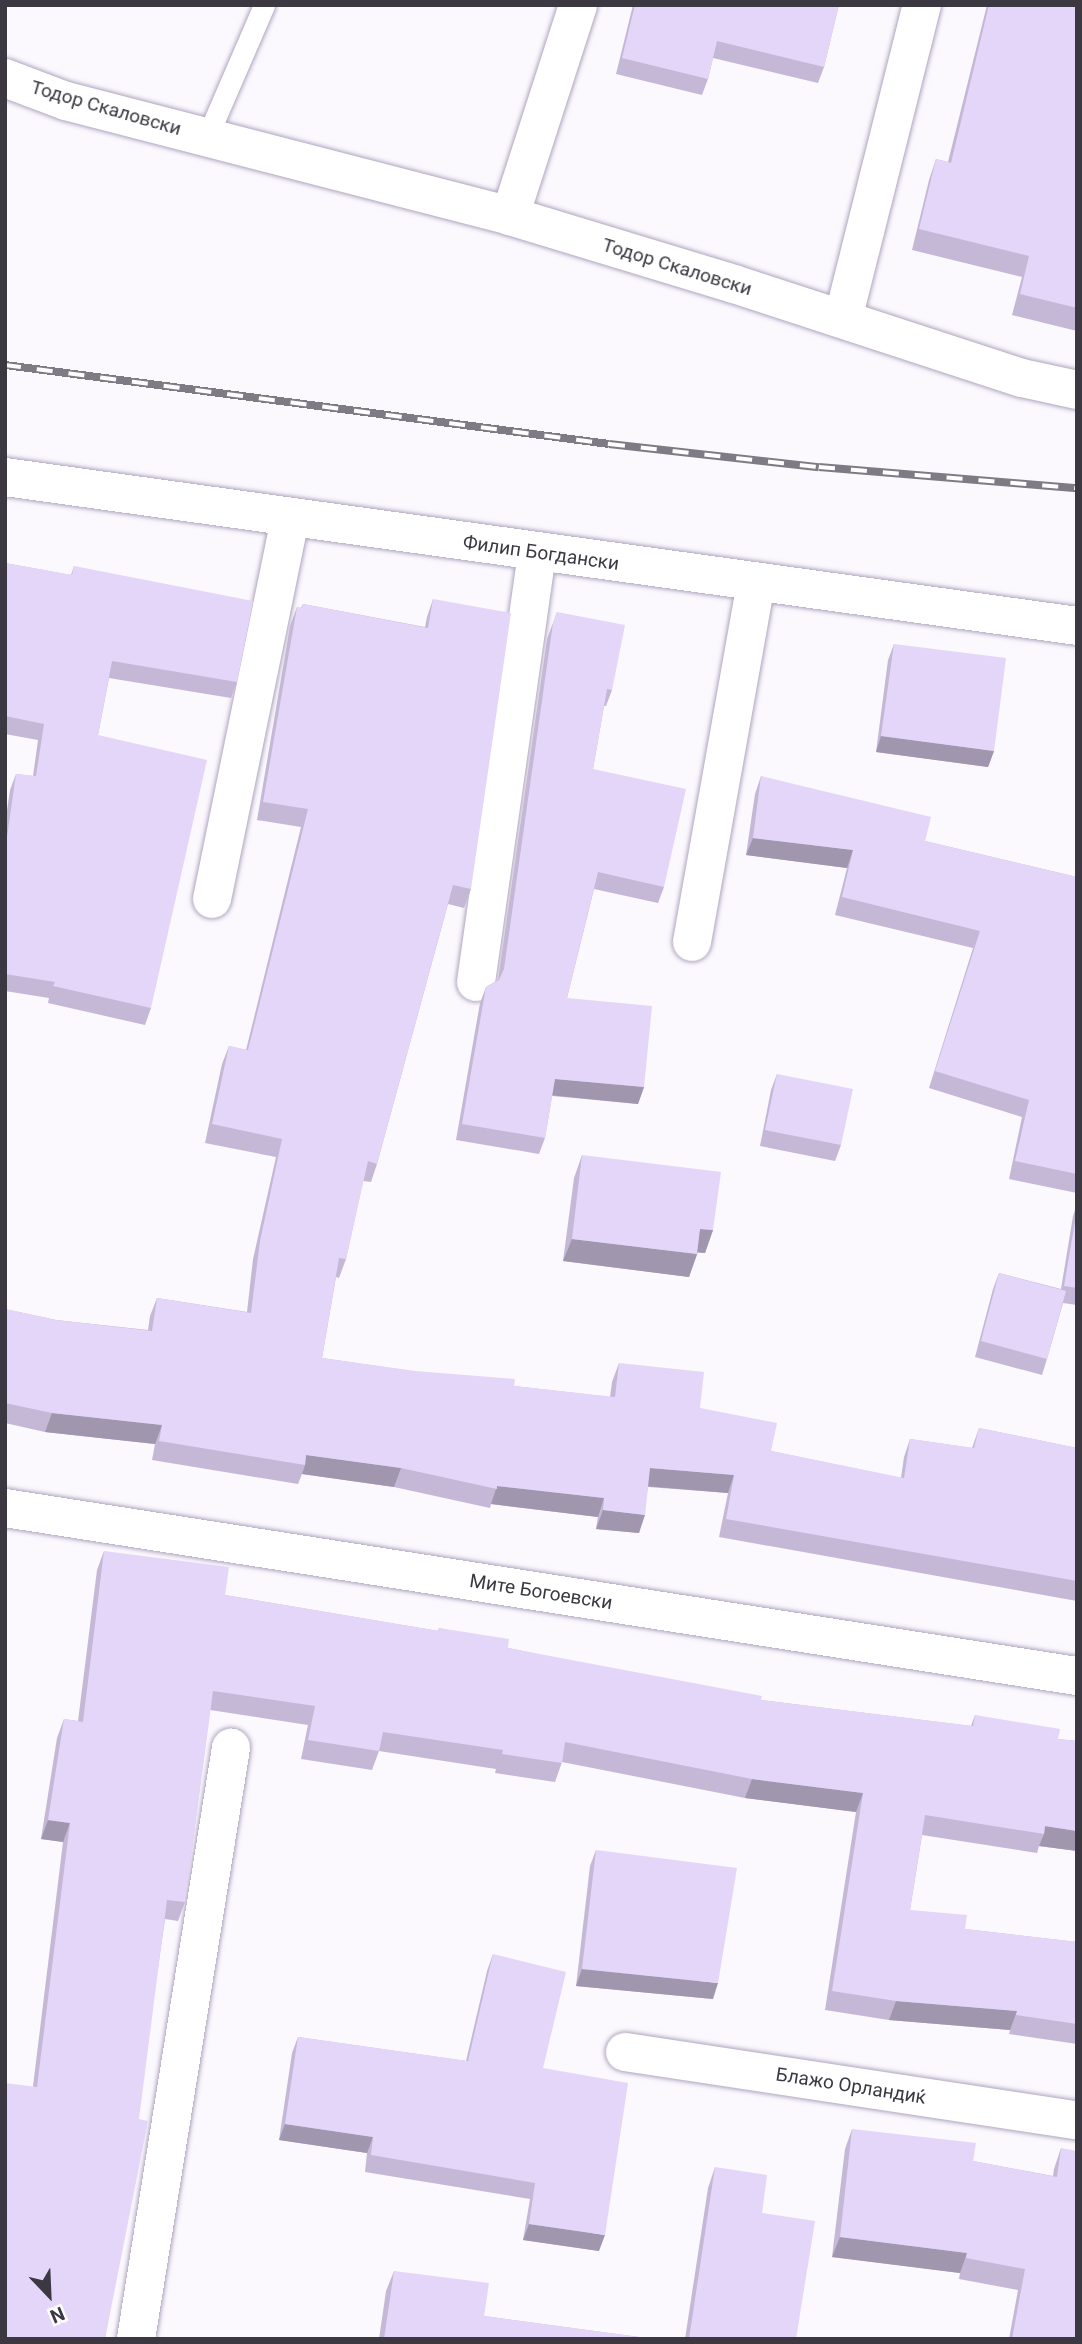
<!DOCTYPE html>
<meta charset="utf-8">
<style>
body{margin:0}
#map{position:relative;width:1082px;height:2344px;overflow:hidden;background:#fbf8fe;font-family:Roboto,sans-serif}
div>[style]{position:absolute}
.roads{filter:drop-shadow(0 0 2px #afa5be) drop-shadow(0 0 2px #afa5be)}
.lane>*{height:21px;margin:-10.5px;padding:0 10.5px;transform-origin:10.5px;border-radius:10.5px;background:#fff}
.street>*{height:38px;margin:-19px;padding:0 19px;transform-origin:19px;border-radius:19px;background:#fff}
.rail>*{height:8px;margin-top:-4px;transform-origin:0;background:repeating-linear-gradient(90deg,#fff 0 16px,#7f7b84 0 32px);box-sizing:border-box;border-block:2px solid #7f7b84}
.wall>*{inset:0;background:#c4b8d6}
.shaded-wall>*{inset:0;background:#a096ae}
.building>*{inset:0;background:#e4d6f9}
span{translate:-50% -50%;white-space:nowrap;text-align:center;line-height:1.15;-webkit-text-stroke:5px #fff;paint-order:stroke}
.street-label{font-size:19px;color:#3c3842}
.frame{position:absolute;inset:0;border:7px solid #3c3842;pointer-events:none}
.north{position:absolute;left:14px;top:2260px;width:70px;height:70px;-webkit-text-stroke:5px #fff;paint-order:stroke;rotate:157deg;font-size:19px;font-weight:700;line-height:28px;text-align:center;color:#3c3842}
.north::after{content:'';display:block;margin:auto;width:24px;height:32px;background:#3c3842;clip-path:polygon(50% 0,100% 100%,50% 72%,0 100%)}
</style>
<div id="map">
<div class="roads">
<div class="lane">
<div style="left:207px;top:137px;width:144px;rotate:-66.6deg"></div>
</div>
<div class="street">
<div style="left:5px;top:78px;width:65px;rotate:20.7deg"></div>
<div style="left:66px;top:101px;width:459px;rotate:14.5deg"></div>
<div style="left:510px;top:216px;width:234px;rotate:16.9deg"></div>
<div style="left:734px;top:284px;width:303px;rotate:18.1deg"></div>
<div style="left:1022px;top:378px;width:56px;rotate:12.3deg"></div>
<div style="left:510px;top:216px;width:222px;rotate:-72.1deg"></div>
<div style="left:843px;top:319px;width:324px;rotate:-75.9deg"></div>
<div style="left:5px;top:477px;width:1082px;rotate:7.91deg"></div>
<div style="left:212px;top:899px;width:389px;rotate:-78.4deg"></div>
<div style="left:692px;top:942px;width:366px;rotate:-79.9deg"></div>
<div style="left:476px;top:982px;width:433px;rotate:-81.9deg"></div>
<div style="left:5px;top:1508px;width:1085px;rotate:8.91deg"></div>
<div style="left:625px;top:2052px;width:457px;rotate:8.6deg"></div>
<div style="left:136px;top:2339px;width:599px;rotate:-80.87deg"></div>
</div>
</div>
<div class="rail">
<div style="left:5px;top:365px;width:609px;rotate:7.45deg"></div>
<div style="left:609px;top:444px;width:211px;rotate:6.3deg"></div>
<div style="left:819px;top:467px;width:259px;rotate:4.7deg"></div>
</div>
<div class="wall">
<div style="clip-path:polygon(633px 5px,839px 5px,824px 67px,818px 83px,713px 58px,708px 79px,702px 95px,616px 74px)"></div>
<div style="clip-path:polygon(987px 5px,1077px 5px,1077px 331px,1012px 315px,1022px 277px,912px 250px,929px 180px,936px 159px,948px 162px)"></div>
<div style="clip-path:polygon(5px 563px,71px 575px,74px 566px,237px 682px,231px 698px,109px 678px,98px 735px,151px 1008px,145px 1025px,48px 1003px,49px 998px,5px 991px,5px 824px,10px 790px,16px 774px,33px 776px,38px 740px,5px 734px)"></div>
<div style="clip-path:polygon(433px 599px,471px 889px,464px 908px,448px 904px,377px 1164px,371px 1182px,363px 1181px,346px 1259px,339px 1278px,336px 1277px,322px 1358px,514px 1386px,610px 1397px,612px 1382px,619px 1363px,700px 1408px,771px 1451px,901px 1478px,904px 1457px,910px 1439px,972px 1448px,979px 1428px,1077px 1448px,1077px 1601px,719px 1537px,728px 1493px,648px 1487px,639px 1533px,596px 1529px,598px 1517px,491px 1504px,490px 1508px,394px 1487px,302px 1474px,298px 1484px,152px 1460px,155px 1444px,45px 1432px,5px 1423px,5px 1309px,56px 1320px,148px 1330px,150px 1316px,157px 1298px,247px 1312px,253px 1259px,276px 1157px,205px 1143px,222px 1064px,229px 1046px,246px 1050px,301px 827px,257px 820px,290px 626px,297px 607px,301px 608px,303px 604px,425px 627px,427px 617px)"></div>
<div style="clip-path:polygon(557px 612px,612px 690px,606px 706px,604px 706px,593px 769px,664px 887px,658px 903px,594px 889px,567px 998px,644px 1087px,638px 1104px,552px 1096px,545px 1138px,539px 1154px,456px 1140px,480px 1003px,486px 987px,498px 980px,547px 639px)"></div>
<div style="clip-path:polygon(894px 644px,994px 751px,988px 767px,876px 752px,888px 660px)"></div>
<div style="clip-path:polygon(761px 776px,925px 841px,1077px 877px,1077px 1193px,1009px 1179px,1022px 1117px,929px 1088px,973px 948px,835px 915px,847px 868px,746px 855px,755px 794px)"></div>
<div style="clip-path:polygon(777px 1074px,841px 1145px,835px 1161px,760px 1146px,771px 1090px)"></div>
<div style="clip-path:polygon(582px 1155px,713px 1230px,705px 1253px,698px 1252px,689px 1277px,563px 1261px,574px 1178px)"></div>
<div style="clip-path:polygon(1077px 1204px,1077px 1305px,1063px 1303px,1047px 1359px,1042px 1375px,975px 1357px,993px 1289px,999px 1273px,1061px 1289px,1073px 1216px)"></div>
<div style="clip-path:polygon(104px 1551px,225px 1595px,438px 1631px,439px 1628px,508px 1648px,761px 1700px,971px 1726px,975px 1715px,1058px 1739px,1077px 1741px,1077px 1851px,1039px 1846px,1037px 1853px,922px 1835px,910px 1910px,965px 1929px,1077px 1942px,1077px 2044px,1009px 2034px,1010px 2030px,889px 2020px,825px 2010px,856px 1812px,745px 1798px,562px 1762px,555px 1782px,495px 1773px,496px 1769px,379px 1751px,372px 1770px,301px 1759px,308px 1725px,210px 1710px,185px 1902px,178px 1921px,165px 1919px,105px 2339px,33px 2086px,63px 1842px,41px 1839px,57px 1738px,64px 1719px,78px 1721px,97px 1570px)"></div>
<div style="clip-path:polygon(596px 1850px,713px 1999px,576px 1986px,590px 1866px)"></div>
<div style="clip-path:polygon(493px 1954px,543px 2068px,599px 2251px,523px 2240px,530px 2199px,365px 2172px,367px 2153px,279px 2140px,292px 2053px,298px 2037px,466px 2061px,487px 1971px)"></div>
<div style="clip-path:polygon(852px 2129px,973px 2161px,1053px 2176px,1054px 2169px,1061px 2148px,1077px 2339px,1009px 2339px,1018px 2290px,959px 2279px,960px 2273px,832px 2257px,845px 2149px)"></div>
<div style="clip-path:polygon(715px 2167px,762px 2213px,796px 2339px,685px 2339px,708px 2188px)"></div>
<div style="clip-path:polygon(394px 2271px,484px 2316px,654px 2339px,379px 2339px,386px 2291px)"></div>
</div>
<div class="shaded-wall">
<div style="clip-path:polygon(881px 736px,994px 751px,988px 767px,876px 752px)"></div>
<div style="clip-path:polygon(753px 838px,853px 850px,847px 868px,746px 855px)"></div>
<div style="clip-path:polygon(555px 1079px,644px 1087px,638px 1104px,549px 1095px)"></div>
<div style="clip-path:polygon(700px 1229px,713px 1230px,705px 1253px,692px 1252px)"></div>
<div style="clip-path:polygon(572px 1239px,697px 1254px,689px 1277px,563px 1261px)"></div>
<div style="clip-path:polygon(52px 1413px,162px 1425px,155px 1444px,45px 1432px)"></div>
<div style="clip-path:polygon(306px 1455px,401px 1468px,394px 1487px,302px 1474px,305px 1465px)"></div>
<div style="clip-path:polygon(650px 1468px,734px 1475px,728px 1493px,644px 1486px)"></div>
<div style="clip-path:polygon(497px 1486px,604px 1498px,598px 1517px,491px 1504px)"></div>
<div style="clip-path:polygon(603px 1510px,645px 1515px,639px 1533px,596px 1529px)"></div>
<div style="clip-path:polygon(752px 1779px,863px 1793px,856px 1812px,745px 1798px)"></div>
<div style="clip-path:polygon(48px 1820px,70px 1823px,63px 1842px,41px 1839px)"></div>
<div style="clip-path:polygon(1045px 1826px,1077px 1831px,1077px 1851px,1039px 1846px,1044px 1834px)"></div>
<div style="clip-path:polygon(582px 1969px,718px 1983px,713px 1999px,576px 1986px)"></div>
<div style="clip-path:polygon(896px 2001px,1017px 2011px,1010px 2030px,889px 2020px)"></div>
<div style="clip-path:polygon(285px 2124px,373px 2137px,367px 2153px,279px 2140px)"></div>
<div style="clip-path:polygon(529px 2224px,605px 2235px,599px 2251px,523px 2240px)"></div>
<div style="clip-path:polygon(840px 2237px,967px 2253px,960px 2273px,832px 2257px)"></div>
</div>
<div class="building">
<div style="clip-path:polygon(635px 5px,839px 5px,824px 67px,717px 41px,708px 79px,622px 58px)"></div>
<div style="clip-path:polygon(989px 5px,1077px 5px,1077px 308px,1020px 294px,1029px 256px,919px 229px,936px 159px,951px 163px)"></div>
<div style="clip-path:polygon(5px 563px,72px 575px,74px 566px,253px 601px,237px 682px,112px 661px,98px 735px,207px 760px,151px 1008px,53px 986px,55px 982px,5px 974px,5px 851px,16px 774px,36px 776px,44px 724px,5px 716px)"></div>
<div style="clip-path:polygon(433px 599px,511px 613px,471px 889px,453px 885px,377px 1164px,368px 1161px,346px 1259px,339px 1258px,322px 1358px,415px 1371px,515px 1379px,514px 1386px,615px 1397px,619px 1363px,704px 1372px,700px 1408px,777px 1423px,771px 1451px,904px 1478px,910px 1439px,974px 1448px,979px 1428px,1077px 1448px,1077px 1581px,726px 1519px,734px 1475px,650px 1468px,645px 1515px,603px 1510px,604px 1498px,497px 1486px,497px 1489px,401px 1468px,306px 1455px,305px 1465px,159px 1441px,162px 1425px,52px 1413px,5px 1403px,5px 1309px,56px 1320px,152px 1331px,157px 1298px,251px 1313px,260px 1241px,282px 1139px,212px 1124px,229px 1046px,248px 1050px,308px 809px,263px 802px,297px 607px,302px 608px,303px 604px,428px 628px)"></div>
<div style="clip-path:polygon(557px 612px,625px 625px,612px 690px,607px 689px,593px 769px,686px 789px,664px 887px,598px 872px,567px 998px,652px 1006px,644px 1087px,555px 1079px,545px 1138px,462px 1124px,486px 987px,499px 980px,504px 969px,553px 623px)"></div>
<div style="clip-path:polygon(894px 644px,1006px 658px,994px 751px,881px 736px)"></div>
<div style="clip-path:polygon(761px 776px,931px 817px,925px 841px,1077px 877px,1077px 1174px,1015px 1161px,1029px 1100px,935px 1071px,980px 931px,842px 897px,853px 850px,753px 838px)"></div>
<div style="clip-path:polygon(777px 1074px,853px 1089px,841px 1145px,765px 1130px)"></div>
<div style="clip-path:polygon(582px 1155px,721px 1172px,713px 1230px,700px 1229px,697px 1254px,572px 1239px)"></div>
<div style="clip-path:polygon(1077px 1210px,1077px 1288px,1064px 1286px)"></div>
<div style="clip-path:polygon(999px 1273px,1066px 1291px,1047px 1359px,981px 1341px)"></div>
<div style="clip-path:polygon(104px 1551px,229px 1567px,225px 1595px,439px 1631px,439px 1628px,509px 1639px,508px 1648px,762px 1696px,761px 1700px,973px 1726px,975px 1715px,1060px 1729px,1058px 1739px,1077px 1741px,1077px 1831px,1045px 1826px,1044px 1834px,925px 1815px,910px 1910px,967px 1915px,965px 1929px,1077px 1942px,1077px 2024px,1016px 2015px,1017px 2011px,896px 2001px,832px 1991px,863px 1793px,752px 1779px,565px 1742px,562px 1763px,502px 1754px,503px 1750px,383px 1732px,379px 1751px,308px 1740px,315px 1706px,213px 1691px,185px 1902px,167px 1900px,139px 2119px,148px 2121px,105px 2339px,5px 2339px,5px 2083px,37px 2087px,70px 1823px,48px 1820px,64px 1719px,83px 1722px)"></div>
<div style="clip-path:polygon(596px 1850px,737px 1868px,718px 1983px,582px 1969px)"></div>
<div style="clip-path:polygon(493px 1954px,566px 1972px,543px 2068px,628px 2083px,605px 2235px,529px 2224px,535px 2183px,371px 2155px,373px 2137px,285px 2124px,298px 2037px,468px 2061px)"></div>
<div style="clip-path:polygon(852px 2129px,976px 2143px,973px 2161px,1057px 2177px,1061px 2148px,1077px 2151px,1077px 2339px,1012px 2339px,1025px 2269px,966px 2258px,967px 2253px,840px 2237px)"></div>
<div style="clip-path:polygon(715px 2167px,767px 2175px,762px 2213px,815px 2221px,796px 2339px,689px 2339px)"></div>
<div style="clip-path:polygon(394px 2271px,489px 2283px,484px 2316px,654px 2339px,384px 2339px)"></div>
</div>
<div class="street-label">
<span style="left:106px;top:108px;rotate:16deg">Тодор Скаловски</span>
<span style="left:677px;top:267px;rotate:17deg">Тодор Скаловски</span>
<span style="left:541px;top:553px;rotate:8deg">Филип Богдански</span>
<span style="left:541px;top:1592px;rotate:9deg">Мите Богоевски</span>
<span style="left:851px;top:2086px;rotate:9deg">Блажо Орландиќ</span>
</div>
<div class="frame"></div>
<div class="north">N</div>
</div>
